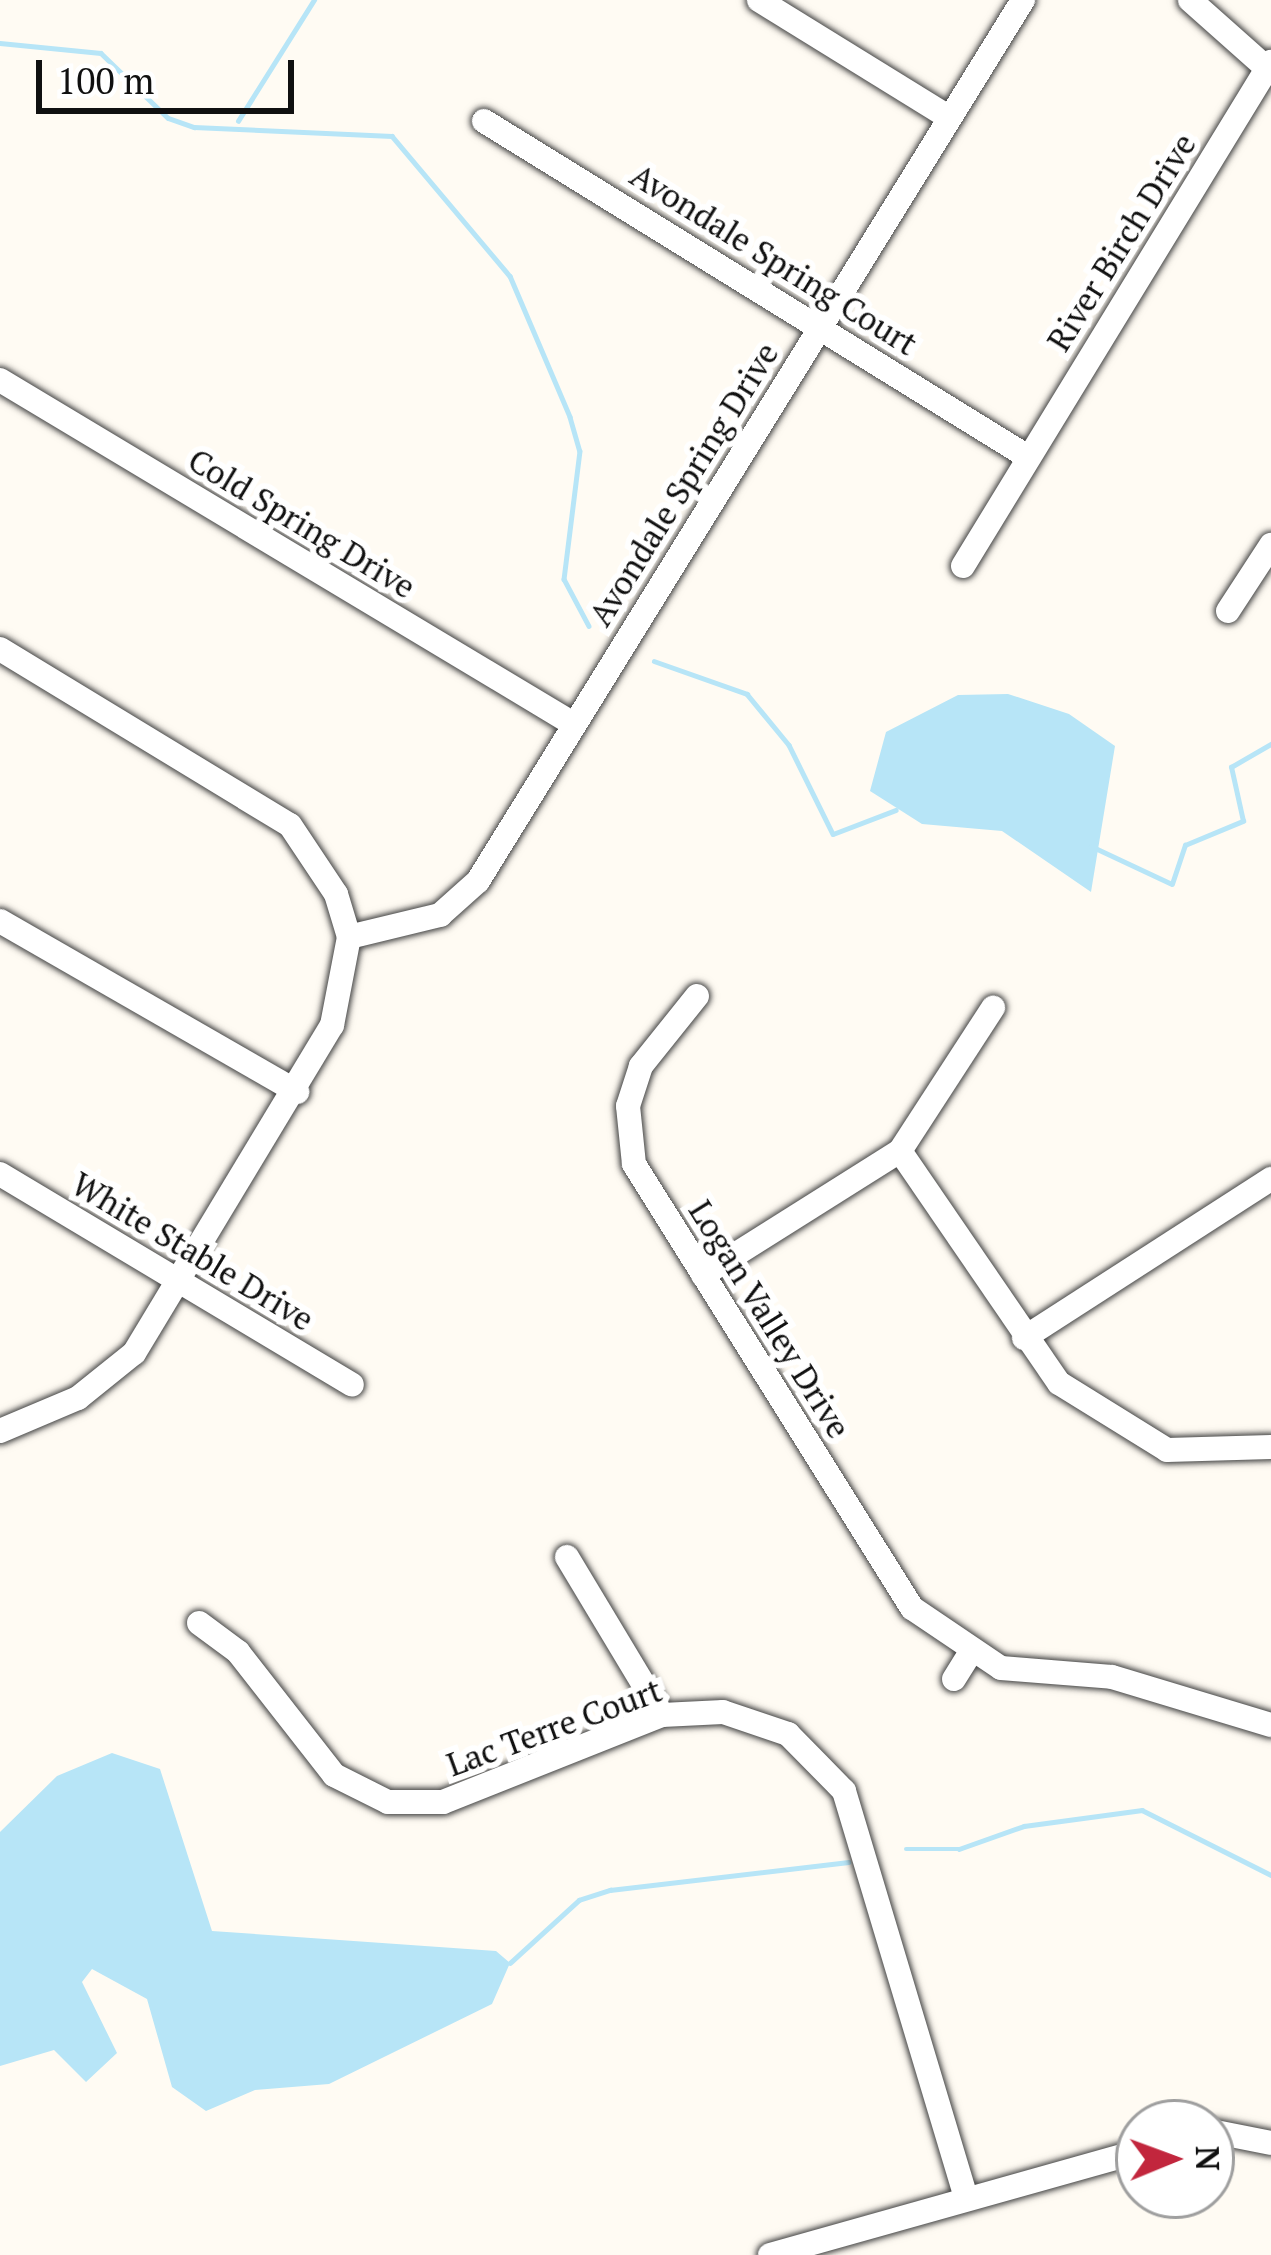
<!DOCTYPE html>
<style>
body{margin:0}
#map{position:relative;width:1271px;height:2255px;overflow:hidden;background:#fffbf3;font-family:"PT Serif",serif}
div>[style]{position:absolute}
.water>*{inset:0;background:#b7e5f7}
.stream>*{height:4.5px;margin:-2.25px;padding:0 2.25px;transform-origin:2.25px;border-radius:2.25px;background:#b7e5f7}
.roads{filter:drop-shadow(0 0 3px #434343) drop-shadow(0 0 3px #434343)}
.minor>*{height:24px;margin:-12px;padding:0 12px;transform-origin:12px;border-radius:12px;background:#fff}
span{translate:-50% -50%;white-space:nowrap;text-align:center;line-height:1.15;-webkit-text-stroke:12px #fff;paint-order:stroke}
.street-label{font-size:33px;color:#101010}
.north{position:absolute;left:1115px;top:2099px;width:120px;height:120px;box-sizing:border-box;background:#fff;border:3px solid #9f9f9f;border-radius:50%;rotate:89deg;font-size:33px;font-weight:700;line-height:48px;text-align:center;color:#101010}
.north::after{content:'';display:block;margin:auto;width:42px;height:54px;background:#c2263d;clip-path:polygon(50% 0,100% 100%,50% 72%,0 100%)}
.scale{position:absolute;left:36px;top:60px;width:258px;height:54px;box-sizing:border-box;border:6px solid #101010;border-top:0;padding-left:15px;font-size:36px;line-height:42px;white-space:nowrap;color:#101010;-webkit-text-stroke:9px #fff;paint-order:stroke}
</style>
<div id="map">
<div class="water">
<div style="clip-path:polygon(1008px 694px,1069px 714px,1115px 746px,1091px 892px,1002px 831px,922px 824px,870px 791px,886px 732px,958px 695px)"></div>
<div style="clip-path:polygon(112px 1753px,160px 1769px,212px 1931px,496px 1951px,510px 1963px,492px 2004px,329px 2084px,255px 2090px,206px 2111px,172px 2087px,147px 1999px,92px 1969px,82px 1982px,117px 2053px,86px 2082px,54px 2050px,0 2066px,0 1832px,57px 1776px)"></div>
</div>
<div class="stream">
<div style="left:0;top:43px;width:101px;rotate:5.7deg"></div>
<div style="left:101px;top:53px;width:93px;rotate:44.1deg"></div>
<div style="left:168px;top:118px;width:28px;rotate:19deg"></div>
<div style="left:194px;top:127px;width:198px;rotate:2.6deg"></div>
<div style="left:392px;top:136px;width:183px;rotate:49.9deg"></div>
<div style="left:510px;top:276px;width:153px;rotate:66.9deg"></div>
<div style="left:570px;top:417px;width:35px;rotate:74deg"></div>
<div style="left:580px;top:451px;width:129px;rotate:97.1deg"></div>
<div style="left:564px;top:579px;width:53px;rotate:62deg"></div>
<div style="left:238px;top:121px;width:143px;rotate:-57.9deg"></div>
<div style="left:654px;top:661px;width:99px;rotate:19.5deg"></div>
<div style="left:747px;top:694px;width:66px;rotate:50.5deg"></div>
<div style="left:789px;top:745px;width:99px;rotate:63.7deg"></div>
<div style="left:833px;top:834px;width:67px;rotate:-20.9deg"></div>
<div style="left:1091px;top:846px;width:89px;rotate:25.1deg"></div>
<div style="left:1172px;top:884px;width:41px;rotate:-71.6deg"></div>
<div style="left:1185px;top:845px;width:63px;rotate:-22.5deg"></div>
<div style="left:1243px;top:821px;width:55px;rotate:-102.5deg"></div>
<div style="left:1231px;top:767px;width:46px;rotate:-29.9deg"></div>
<div style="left:906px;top:1849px;width:53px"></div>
<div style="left:959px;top:1849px;width:69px;rotate:-19.5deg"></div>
<div style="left:1024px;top:1826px;width:119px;rotate:-7.7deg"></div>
<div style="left:1142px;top:1810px;width:144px;rotate:26.7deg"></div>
<div style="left:510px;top:1963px;width:93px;rotate:-42.4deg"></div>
<div style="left:579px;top:1900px;width:33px;rotate:-18deg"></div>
<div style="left:610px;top:1890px;width:240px;rotate:-6.7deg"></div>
</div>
<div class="roads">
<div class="minor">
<div style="left:759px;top:0;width:221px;rotate:31.7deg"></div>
<div style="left:1190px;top:0;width:108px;rotate:41.6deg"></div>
<div style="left:484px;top:121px;width:639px;rotate:31.7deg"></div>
<div style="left:0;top:380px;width:665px;rotate:30.96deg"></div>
<div style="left:963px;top:566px;width:591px;rotate:-58.57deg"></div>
<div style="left:1228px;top:611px;width:79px;rotate:-56.9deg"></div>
<div style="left:0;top:649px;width:339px;rotate:31.3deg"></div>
<div style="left:290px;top:825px;width:83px;rotate:56.3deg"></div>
<div style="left:336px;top:894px;width:45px;rotate:73.2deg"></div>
<div style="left:349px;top:937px;width:90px;rotate:100.9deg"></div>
<div style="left:332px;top:1025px;width:383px;rotate:121.1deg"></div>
<div style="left:134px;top:1353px;width:72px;rotate:141.2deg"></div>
<div style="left:78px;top:1398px;width:85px;rotate:157.1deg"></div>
<div style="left:0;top:921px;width:343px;rotate:29.9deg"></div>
<div style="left:349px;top:937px;width:94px;rotate:-13.6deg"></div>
<div style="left:440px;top:915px;width:51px;rotate:-41.8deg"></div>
<div style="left:478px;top:881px;width:1036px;rotate:-58.26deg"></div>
<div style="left:697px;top:996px;width:90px;rotate:128.7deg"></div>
<div style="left:641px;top:1066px;width:42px;rotate:108deg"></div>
<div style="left:628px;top:1106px;width:58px;rotate:84.1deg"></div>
<div style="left:634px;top:1164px;width:524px;rotate:57.95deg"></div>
<div style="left:912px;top:1608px;width:107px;rotate:34deg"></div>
<div style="left:1001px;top:1668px;width:111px;rotate:4.6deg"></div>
<div style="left:1112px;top:1677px;width:166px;rotate:16.8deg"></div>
<div style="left:900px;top:1151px;width:281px;rotate:55.6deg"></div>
<div style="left:1059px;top:1383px;width:127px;rotate:31.8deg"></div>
<div style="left:1167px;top:1450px;width:104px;rotate:-1.7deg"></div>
<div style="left:0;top:1174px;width:410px;rotate:30.9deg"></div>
<div style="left:703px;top:1275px;width:233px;rotate:-32.2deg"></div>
<div style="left:900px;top:1151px;width:171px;rotate:-57deg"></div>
<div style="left:1024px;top:1338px;width:294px;rotate:-32.8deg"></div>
<div style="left:567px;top:1557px;width:184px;rotate:59deg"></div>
<div style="left:199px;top:1623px;width:49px;rotate:36.6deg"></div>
<div style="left:238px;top:1652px;width:156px;rotate:52deg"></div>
<div style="left:334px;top:1775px;width:60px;rotate:26.6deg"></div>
<div style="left:388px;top:1802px;width:55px"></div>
<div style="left:443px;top:1802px;width:236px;rotate:-21.7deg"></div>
<div style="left:662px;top:1715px;width:61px;rotate:-2.8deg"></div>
<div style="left:723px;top:1712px;width:69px;rotate:18.7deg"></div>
<div style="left:788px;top:1734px;width:80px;rotate:45.5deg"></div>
<div style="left:844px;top:1791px;width:425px;rotate:73.3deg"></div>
<div style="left:954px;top:1679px;width:31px;rotate:-58deg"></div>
<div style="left:1211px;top:2131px;width:61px;rotate:11.3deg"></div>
<div style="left:770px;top:2255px;width:383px;rotate:-15.7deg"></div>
</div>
</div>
<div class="street-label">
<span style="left:1121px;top:242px;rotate:-58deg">River Birch Drive</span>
<span style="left:774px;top:259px;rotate:32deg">Avondale Spring Court</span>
<span style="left:683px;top:484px;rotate:-58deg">Avondale Spring Drive</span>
<span style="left:302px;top:523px;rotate:31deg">Cold Spring Drive</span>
<span style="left:193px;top:1251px;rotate:31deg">White Stable Drive</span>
<span style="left:770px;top:1319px;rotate:58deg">Logan Valley Drive</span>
<span style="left:554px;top:1727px;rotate:-20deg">Lac Terre Court</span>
</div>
<div class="north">N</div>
<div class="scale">100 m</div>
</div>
